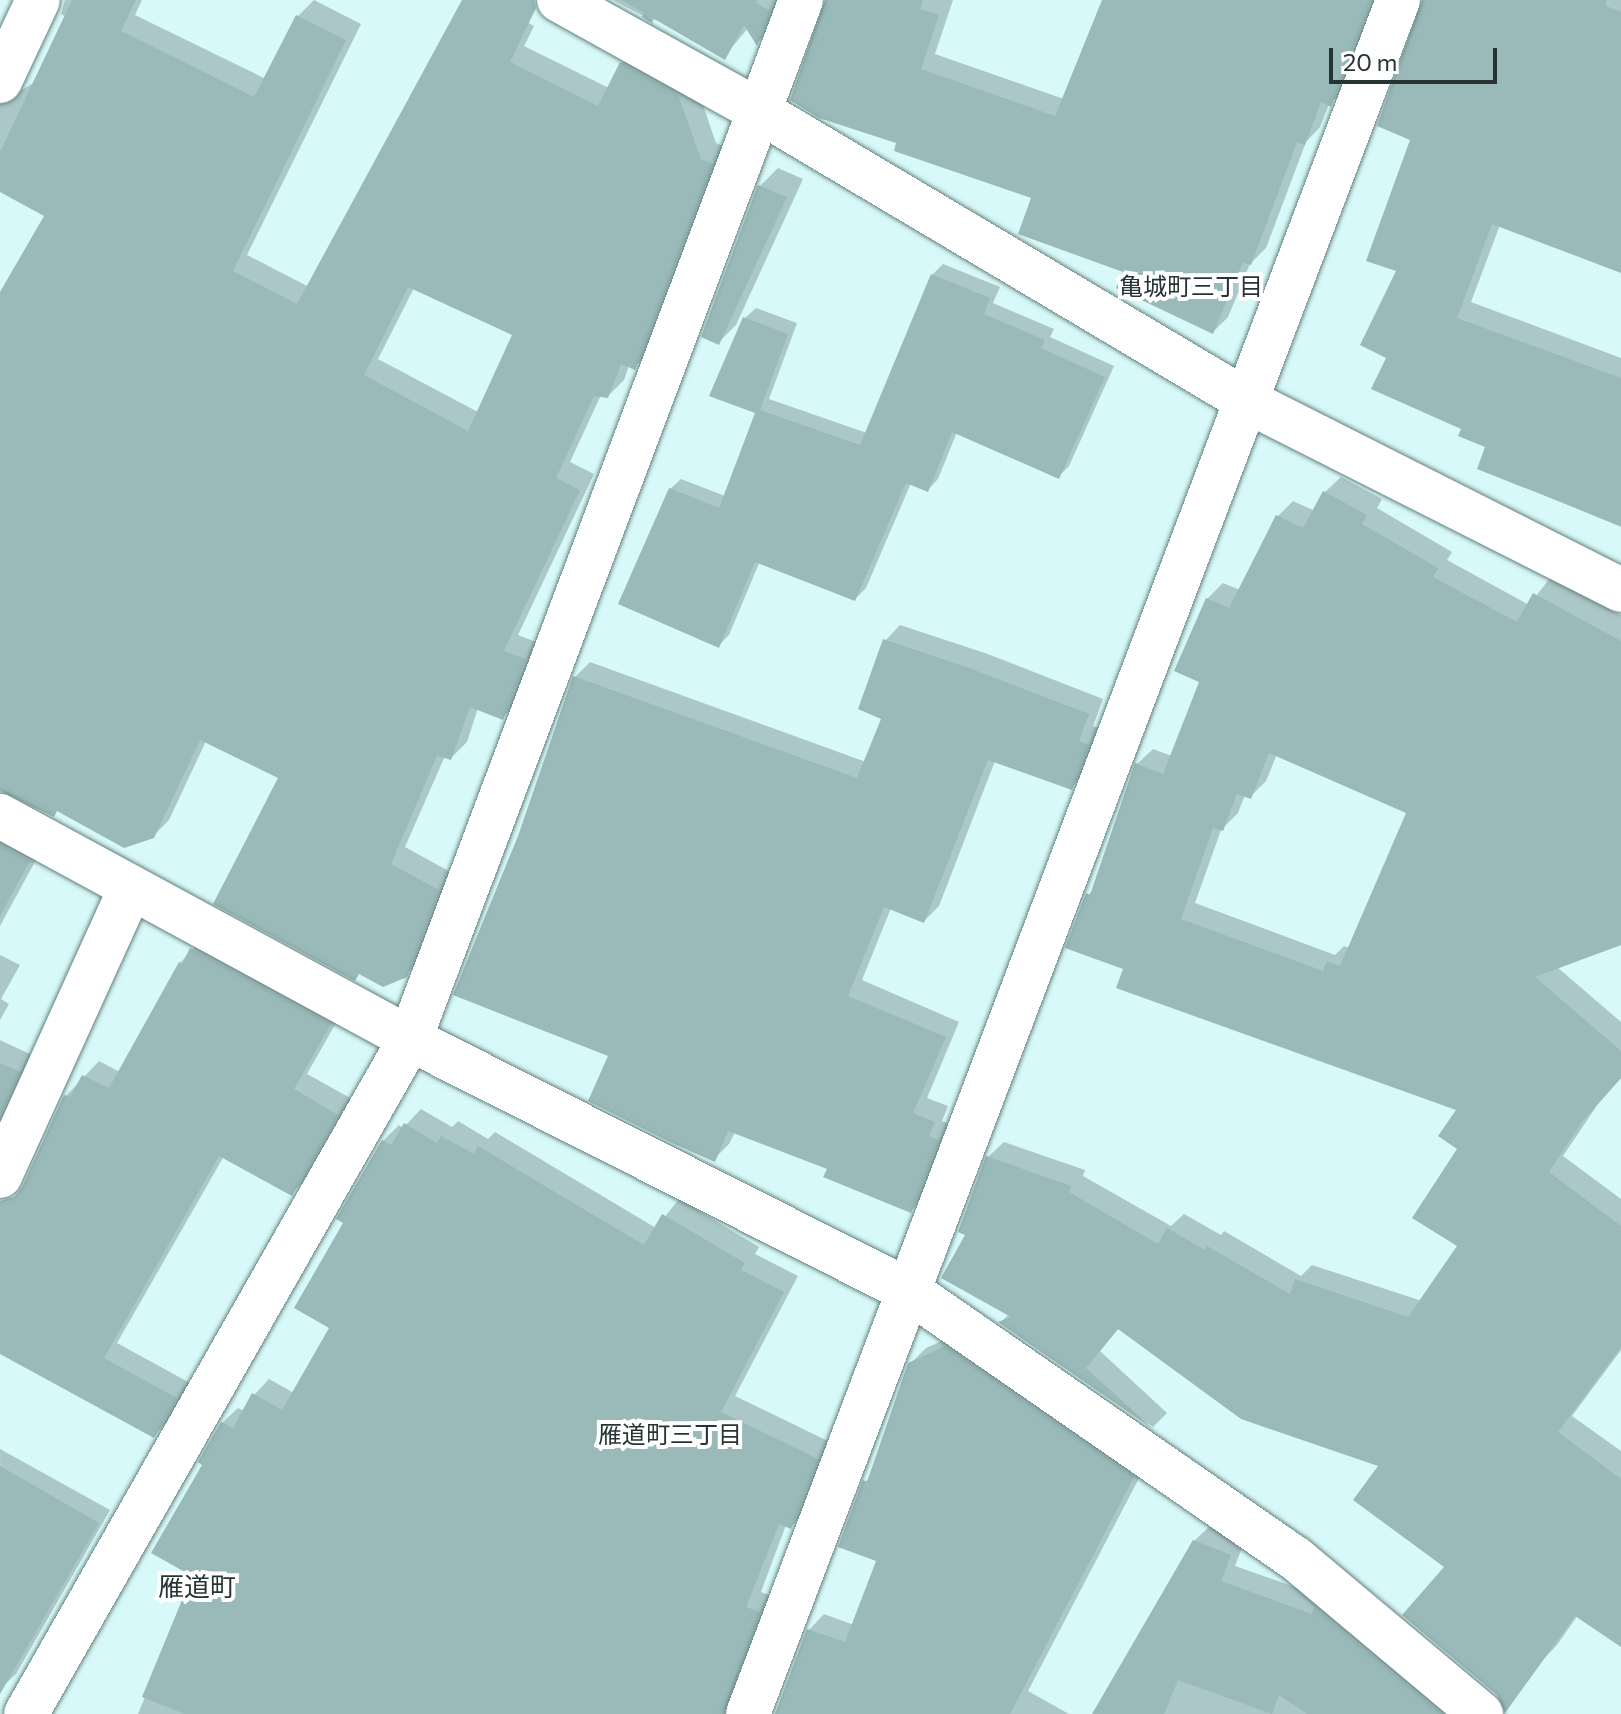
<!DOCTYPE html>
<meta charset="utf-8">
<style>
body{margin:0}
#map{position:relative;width:1621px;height:1714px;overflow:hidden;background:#d8f9f9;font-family:Commissioner,"Noto Sans JP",sans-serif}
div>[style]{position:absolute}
.shadow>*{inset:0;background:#0003}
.building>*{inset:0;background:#9ab9b9}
.roads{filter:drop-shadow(0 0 2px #627f7f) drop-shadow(0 0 2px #627f7f)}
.minor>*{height:44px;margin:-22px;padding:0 22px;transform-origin:22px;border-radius:22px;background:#fff}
.tertiary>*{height:44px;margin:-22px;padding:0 22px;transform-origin:22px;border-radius:22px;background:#fff}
span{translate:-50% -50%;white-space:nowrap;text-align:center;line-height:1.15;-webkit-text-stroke:8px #fefefe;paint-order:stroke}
.neighbourhood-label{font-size:24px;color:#273434}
.quarter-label{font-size:26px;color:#273434}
.scale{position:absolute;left:1329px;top:48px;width:168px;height:36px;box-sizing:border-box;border:4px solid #273434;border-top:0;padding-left:10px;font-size:24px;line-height:28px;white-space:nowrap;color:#273434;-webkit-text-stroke:6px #fefefe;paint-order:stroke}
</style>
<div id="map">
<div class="shadow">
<div style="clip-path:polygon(evenodd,65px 0,142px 0,135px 15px,266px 79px,298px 16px,314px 0,361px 24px,247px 255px,309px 287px,468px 0,486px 0,534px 26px,524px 46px,609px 88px,621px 64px,637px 48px,694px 79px,716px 143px,727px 148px,650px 352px,635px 367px,629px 365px,624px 380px,608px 396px,601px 395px,570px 462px,594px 474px,518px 635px,541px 644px,519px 702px,503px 717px,478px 708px,467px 742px,451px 758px,445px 756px,405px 847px,454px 874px,422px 958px,406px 975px,281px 777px,206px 741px,169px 820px,153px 836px,58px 810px,54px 814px,0 296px,47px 215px,0 190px,0 84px,20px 91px,35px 82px,66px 17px,61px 14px,65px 0,414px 288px,515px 334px,478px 412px,378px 359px,414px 288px)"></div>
<div style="clip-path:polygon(613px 0,783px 0,772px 28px,757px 43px,748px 28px,724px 57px,656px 18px,653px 21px)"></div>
<div style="clip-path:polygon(827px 0,953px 0,935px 54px,1064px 99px,1104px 0,1379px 0,1346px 89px,1329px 104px,1320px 127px,1306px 142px,1266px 248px,1250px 264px,1228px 317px,1213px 332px,1125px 271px,1034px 197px,899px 142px)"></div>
<div style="clip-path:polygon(1424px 0,1621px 0,1621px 271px,1500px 225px,1471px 302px,1621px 358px,1621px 527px,1479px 468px,1488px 445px,1463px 428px,1389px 357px)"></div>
<div style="clip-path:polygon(778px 168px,803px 179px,736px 325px,718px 343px,704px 336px,760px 186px)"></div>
<div style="clip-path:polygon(943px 264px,1000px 287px,993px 303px,1054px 329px,1050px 337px,1114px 366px,1069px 466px,1058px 477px,957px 432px,938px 479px,928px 490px,911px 483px,866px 588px,855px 599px,760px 561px,729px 635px,718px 646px,670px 489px,681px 479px,725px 496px,758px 412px,745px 318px,756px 308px,797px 323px,769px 399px,867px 433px,932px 275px)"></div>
<div style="clip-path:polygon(evenodd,1341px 477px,1382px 499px,1377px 508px,1452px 552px,1447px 560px,1529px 605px,1550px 578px,1621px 615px,1621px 945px,1557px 967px,1621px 1022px,1621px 1078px,1598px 1104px,1563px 1156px,1621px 1199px,1621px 1350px,1572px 1416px,1621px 1451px,1621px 1644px,1578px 1615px,1557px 1645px,1520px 1684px,1381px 1465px,1119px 1328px,1100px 1351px,1167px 1413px,1153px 1427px,1001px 1322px,1009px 1314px,967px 1234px,988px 1157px,1004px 1142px,1085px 1170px,1083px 1176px,1171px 1226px,1184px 1214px,1221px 1235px,1224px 1231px,1301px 1276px,1312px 1265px,1422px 1301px,1460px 1246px,1459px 1108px,1125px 967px,1088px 895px,1095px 888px,1137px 764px,1153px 749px,1172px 756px,1201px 681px,1207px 599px,1223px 583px,1240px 590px,1278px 516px,1293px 501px,1315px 511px,1325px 492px,1341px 477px,1277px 754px,1409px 812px,1350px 948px,1344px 946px,1335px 955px,1195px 903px,1221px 830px,1238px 813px,1245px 795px,1250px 797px,1266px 781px,1277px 754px)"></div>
<div style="clip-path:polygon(900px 625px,985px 653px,1103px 699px,1093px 726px,1103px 730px,1086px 773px,1071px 788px,995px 761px,939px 906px,924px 921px,891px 908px,862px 980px,959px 1022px,927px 1098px,948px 1106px,942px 1121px,953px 1125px,926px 1196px,911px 1211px,829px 1168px,735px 1132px,729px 1144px,714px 1159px,611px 1054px,520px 836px,575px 677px,590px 662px,866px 762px,884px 718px,885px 641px)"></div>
<div style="clip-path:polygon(0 819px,44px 845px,0 926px)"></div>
<div style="clip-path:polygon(207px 934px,344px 1009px,307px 1074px,352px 1099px,307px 1178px,292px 1193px,224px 1156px,117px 1343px,190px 1383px,168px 1421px,154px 1436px,0 1352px,0 1231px,13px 1238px,66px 1096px,99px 1061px,120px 1072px,180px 963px)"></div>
<div style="clip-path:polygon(0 955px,20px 965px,1px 999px,9px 1004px,0 1020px)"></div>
<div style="clip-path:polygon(0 1040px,34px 1056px,0 1131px)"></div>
<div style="clip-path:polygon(421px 1109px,452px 1127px,458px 1121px,488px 1139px,495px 1132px,656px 1228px,679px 1199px,759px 1247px,755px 1254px,798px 1276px,735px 1396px,832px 1443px,806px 1511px,791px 1527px,786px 1525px,761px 1592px,774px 1597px,744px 1714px,138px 1714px,195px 1575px,205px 1464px,222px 1423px,238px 1408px,244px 1411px,254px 1395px,269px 1379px,294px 1393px,332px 1327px,346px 1222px,383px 1141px,399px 1125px,403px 1128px)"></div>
<div style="clip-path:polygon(962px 1332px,1148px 1461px,1028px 1691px,1069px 1714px,777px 1714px,809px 1630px,824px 1614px,854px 1625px,878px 1560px,865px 1482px,872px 1475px,910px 1364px,926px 1348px)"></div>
<div style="clip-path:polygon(0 1449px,110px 1510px,16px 1674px,2px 1687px)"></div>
<div style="clip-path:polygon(1210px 1526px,1245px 1540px,1235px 1566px,1326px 1598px,1479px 1714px,1094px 1714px,1194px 1541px)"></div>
</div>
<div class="building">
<div style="clip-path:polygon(evenodd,72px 0,136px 0,121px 31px,254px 97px,296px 15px,346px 40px,233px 271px,297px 304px,462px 0,534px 0,536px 8px,510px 62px,598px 106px,620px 62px,678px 95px,701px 159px,713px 164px,635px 370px,621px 364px,608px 398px,594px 396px,556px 478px,580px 490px,504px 651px,526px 659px,503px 720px,470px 707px,451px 760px,437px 756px,391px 864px,439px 890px,407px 977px,383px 987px,359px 974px,355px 981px,213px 904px,278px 778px,200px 740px,154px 838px,124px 848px,57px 811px,54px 817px,0 791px,0 292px,44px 216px,0 192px,0 152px,72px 0,408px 287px,512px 335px,468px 431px,364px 375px,408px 287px)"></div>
<div style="clip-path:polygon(621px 0,757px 0,756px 3px,770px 11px,757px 46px,744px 25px,725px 60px,651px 17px,653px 24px,642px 17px,644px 13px)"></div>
<div style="clip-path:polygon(825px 0,923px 0,920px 9px,939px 15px,921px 69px,1055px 116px,1102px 0,1371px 0,1331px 107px,1321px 102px,1305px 145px,1297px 142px,1251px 265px,1243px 262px,1213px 334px,1116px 288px,1123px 272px,1018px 234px,1031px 198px,894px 151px,896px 143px,819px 118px,790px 100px)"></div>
<div style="clip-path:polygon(1422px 0,1606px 0,1606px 6px,1621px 12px,1621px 273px,1492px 224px,1457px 318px,1621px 378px,1621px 526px,1477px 469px,1485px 447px,1458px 436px,1461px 429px,1371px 389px,1386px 358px,1360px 345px,1396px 271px,1366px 261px,1410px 140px,1377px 126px)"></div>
<div style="clip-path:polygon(758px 185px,787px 197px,719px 345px,701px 337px)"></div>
<div style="clip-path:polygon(931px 274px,990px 298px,984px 314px,1045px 340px,1041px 348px,1105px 377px,1059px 479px,952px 432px,928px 492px,906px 483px,855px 601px,755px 562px,719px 648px,618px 604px,669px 488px,719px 508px,755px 413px,709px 396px,743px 317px,788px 334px,760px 410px,860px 445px)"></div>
<div style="clip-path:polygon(evenodd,1323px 491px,1367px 515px,1362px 524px,1438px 568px,1433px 577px,1517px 622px,1533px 593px,1621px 641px,1621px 945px,1535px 977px,1621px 1051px,1621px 1078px,1582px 1122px,1549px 1172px,1621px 1226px,1621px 1347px,1558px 1432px,1621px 1479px,1621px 1647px,1575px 1616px,1505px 1713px,1497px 1695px,1402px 1615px,1444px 1567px,1353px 1500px,1378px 1466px,1241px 1419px,1118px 1329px,1086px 1368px,1153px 1429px,998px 1322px,1011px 1317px,941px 1278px,965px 1235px,958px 1232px,986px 1156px,1071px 1186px,1069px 1192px,1158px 1244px,1167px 1228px,1205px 1250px,1207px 1246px,1290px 1294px,1295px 1279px,1408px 1317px,1457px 1246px,1412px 1218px,1457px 1149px,1438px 1136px,1456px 1110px,1116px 988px,1123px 969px,1065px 948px,1086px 893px,1090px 895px,1135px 763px,1163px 774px,1199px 682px,1174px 671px,1206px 598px,1229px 608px,1276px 515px,1303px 528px,1323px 491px,1269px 753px,1406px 813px,1340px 966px,1327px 961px,1323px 971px,1181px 919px,1213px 828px,1223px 831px,1237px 794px,1251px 799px,1269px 753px)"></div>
<div style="clip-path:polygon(883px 639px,969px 668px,1089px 714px,1079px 741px,1089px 745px,1072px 790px,988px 760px,924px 923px,884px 907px,848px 996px,946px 1037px,913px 1113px,935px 1122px,929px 1136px,939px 1140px,911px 1213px,823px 1177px,827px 1169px,728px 1131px,715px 1162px,672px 1143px,588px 1101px,608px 1056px,453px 995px,518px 836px,573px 676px,857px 778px,881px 719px,858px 709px)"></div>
<div style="clip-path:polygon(0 844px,30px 861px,0 916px)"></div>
<div style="clip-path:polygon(190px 948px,331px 1024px,294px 1089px,338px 1115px,292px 1196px,219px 1156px,146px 1284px,104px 1358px,177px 1398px,154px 1438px,0 1354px,0 1201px,14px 1197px,22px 1187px,64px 1095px,70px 1097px,82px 1075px,109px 1088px,179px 962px,182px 964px)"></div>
<div style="clip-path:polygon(0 1063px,20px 1072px,0 1115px)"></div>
<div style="clip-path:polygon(404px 1123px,437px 1143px,441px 1136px,474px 1154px,478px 1146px,644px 1245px,662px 1214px,745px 1263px,741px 1270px,784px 1292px,721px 1412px,818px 1459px,791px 1529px,779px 1524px,746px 1607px,760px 1612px,724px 1714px,185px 1714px,142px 1697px,192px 1576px,151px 1553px,202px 1465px,198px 1462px,221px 1422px,233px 1428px,252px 1393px,282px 1410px,329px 1328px,294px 1308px,343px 1223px,336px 1219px,382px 1140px,391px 1145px)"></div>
<div style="clip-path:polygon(945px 1346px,1134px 1477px,1010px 1714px,775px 1714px,807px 1629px,845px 1642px,876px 1561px,838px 1547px,863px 1480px,867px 1482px,908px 1363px)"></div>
<div style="clip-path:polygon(0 1466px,99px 1523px,0 1694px)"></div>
<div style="clip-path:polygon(1193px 1540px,1231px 1555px,1221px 1581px,1312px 1614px,1314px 1607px,1442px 1714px,1307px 1714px,1279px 1695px,1272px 1714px,1178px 1680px,1164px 1714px,1092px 1714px)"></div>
</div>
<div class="roads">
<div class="minor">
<div style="left:0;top:81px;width:89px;rotate:-64.9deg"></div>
<div style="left:0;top:816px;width:467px;rotate:28.5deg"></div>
<div style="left:410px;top:1039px;width:559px;rotate:26.79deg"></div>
<div style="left:909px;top:1291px;width:469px;rotate:34.7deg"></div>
<div style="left:1295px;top:1558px;width:243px;rotate:40deg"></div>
<div style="left:0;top:1176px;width:317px;rotate:-65.6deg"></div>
<div style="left:26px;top:1714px;width:777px;rotate:-60.36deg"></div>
<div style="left:410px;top:1039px;width:1110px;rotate:-69.38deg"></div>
<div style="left:748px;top:1714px;width:1833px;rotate:-69.23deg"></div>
</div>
<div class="tertiary">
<div style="left:559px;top:0;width:229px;rotate:29deg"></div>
<div style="left:759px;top:111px;width:568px;rotate:30.72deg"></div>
<div style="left:1247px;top:401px;width:419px;rotate:26.8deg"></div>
</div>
</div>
<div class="neighbourhood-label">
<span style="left:1191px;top:286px">亀城町三丁目</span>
<span style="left:670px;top:1434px">雁道町三丁目</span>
</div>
<div class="quarter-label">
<span style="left:197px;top:1586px">雁道町</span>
</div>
<div class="scale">20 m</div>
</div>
